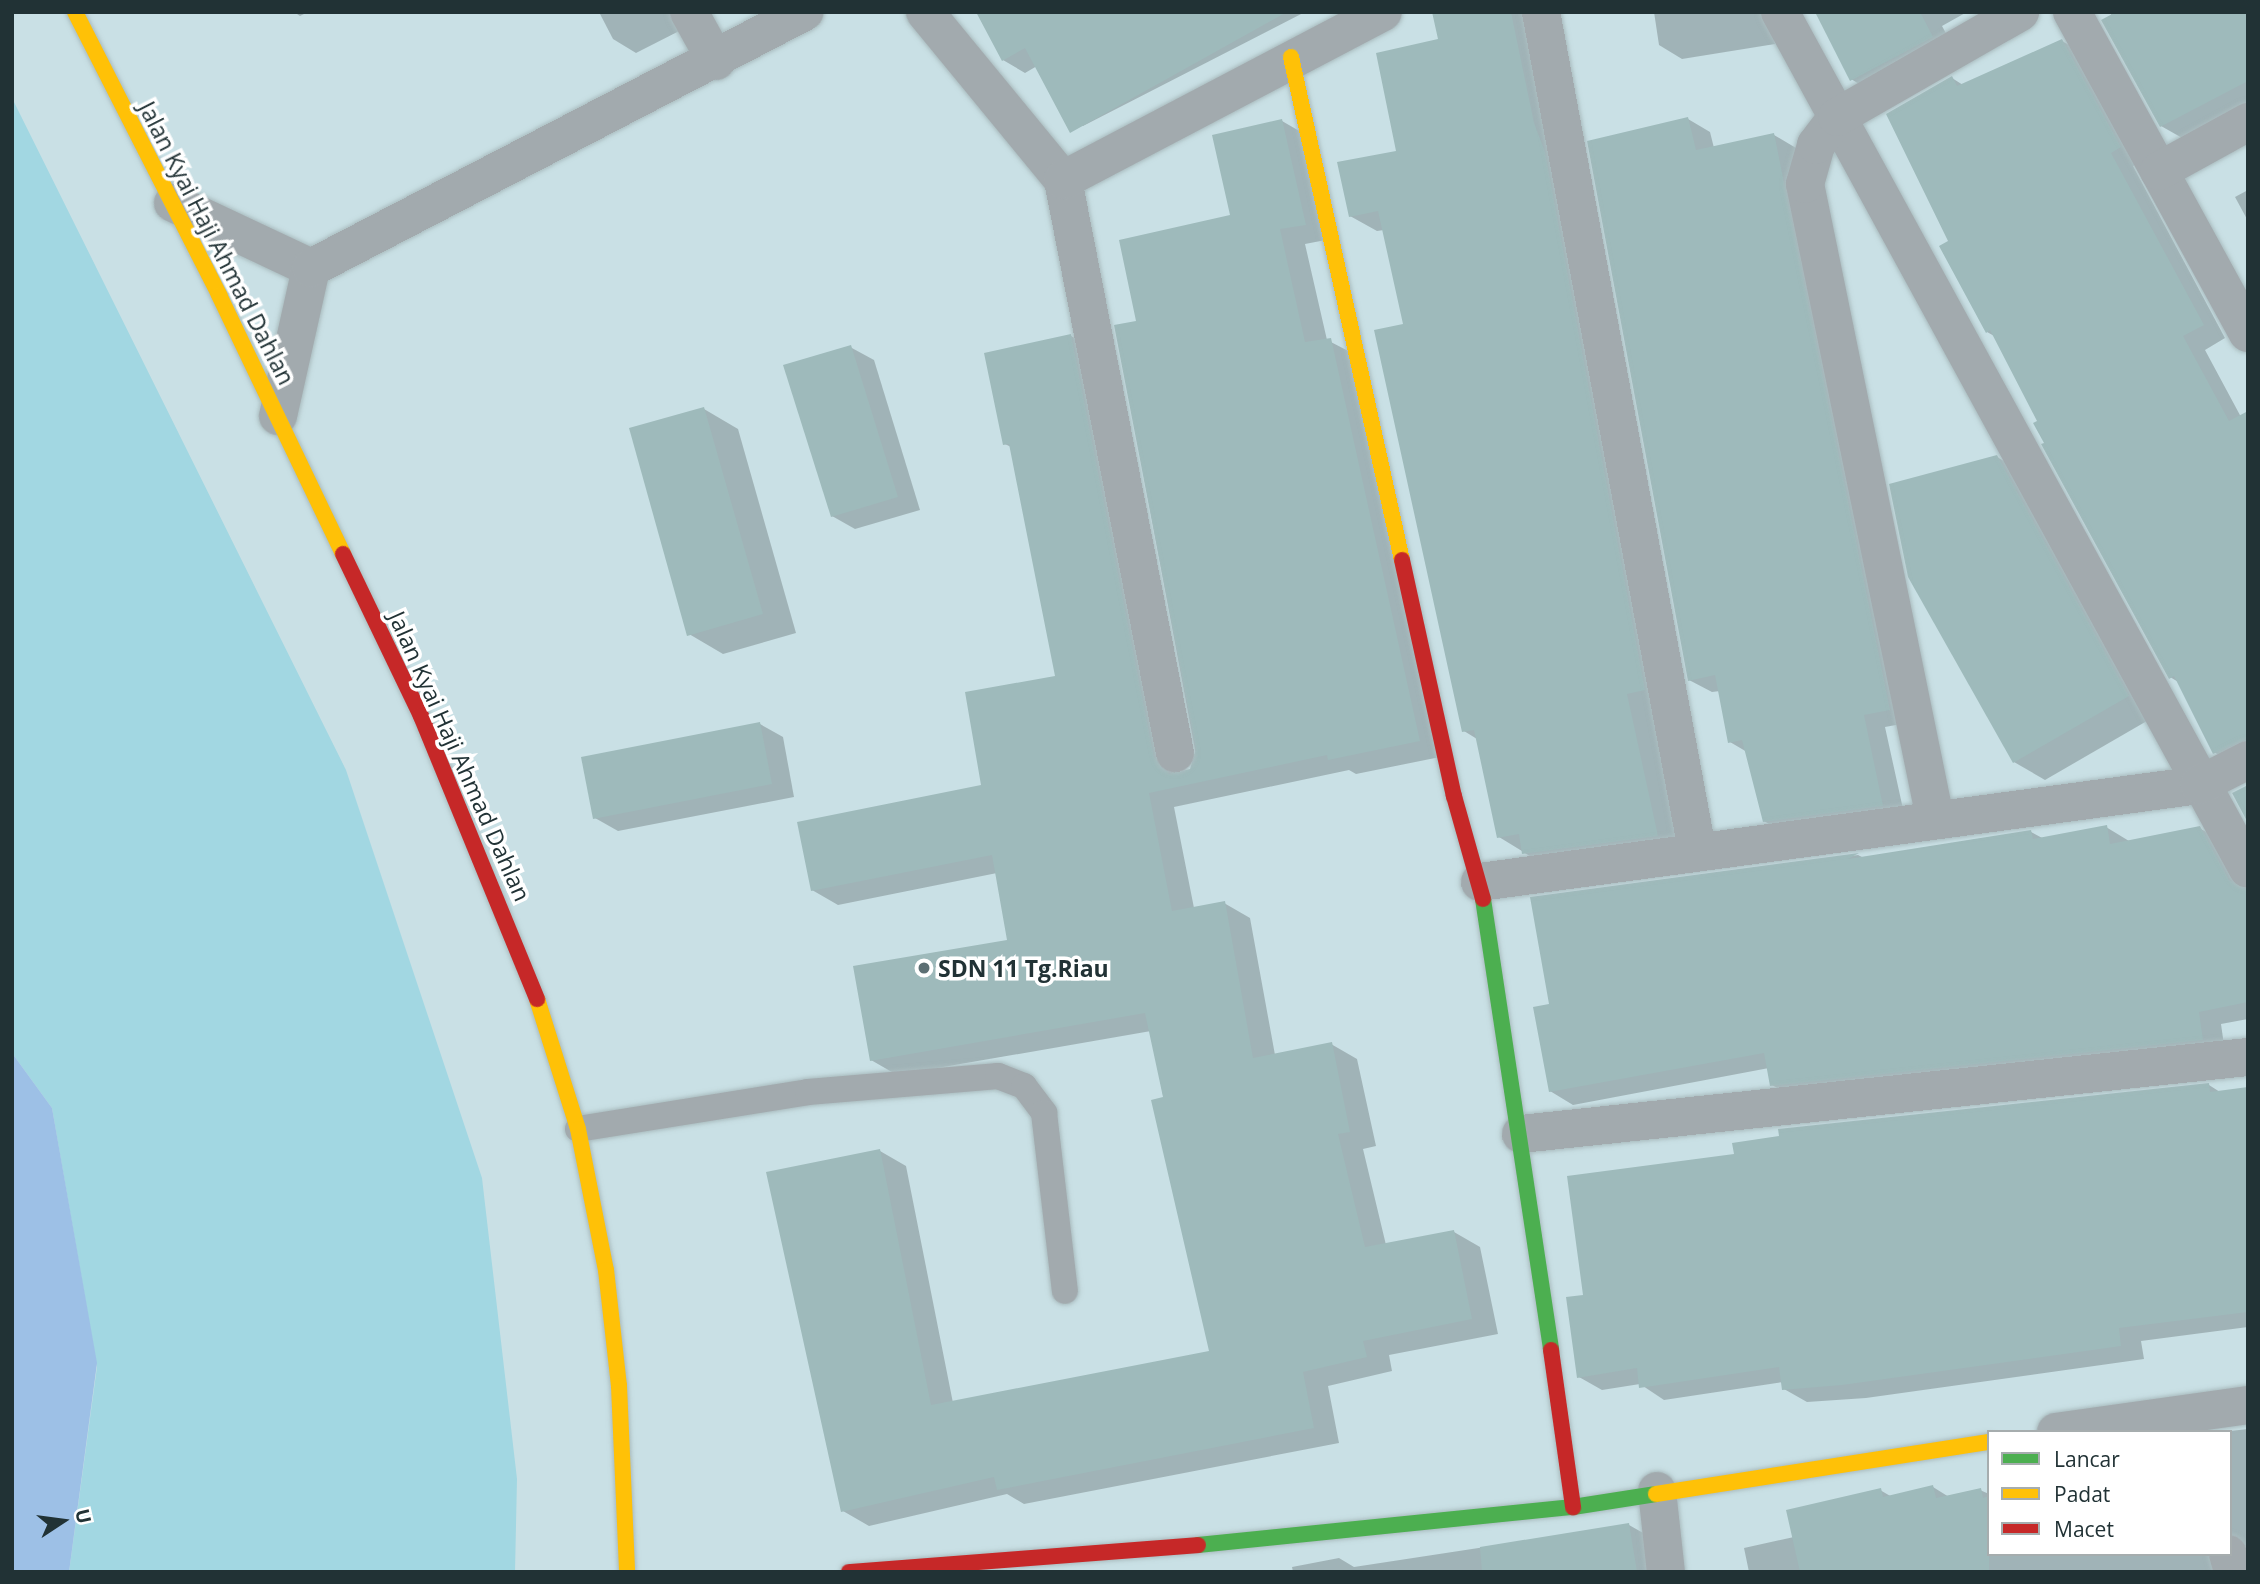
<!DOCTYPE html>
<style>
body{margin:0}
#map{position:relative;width:2260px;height:1584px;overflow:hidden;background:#c9e0e5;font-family:"Open Sans",sans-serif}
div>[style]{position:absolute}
.green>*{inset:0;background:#a2d7e2}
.water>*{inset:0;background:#9dc0e6}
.shadow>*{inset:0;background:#0003}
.building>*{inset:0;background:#9ebabb}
.roads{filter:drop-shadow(0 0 2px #aabcbf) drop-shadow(0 0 2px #aabcbf)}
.lane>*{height:26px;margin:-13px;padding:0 13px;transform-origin:13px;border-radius:13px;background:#a2aaae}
.street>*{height:38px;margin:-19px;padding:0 19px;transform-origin:19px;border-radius:19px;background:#a2aaae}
.fast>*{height:16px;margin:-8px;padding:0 8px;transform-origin:8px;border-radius:8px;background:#4caf50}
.slow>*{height:16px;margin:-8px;padding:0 8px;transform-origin:8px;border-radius:8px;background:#ffc107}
.jam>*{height:16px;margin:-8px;padding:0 8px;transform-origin:8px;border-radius:8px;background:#c62828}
.dots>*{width:19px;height:19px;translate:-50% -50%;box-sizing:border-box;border:4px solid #fff;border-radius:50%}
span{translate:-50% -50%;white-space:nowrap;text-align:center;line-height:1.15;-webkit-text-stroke:7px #fff;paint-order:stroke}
.street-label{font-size:23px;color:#213235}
.poi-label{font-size:23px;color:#213235;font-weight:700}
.left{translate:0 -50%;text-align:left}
.frame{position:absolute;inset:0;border:14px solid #213235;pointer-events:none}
.legend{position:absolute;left:1987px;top:1430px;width:245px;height:126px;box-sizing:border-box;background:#fff;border:2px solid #a6adae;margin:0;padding:9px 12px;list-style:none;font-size:21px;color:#213235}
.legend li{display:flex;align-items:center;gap:14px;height:35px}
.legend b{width:35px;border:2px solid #a6adae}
.north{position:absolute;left:28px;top:1486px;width:70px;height:70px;-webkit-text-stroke:5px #fff;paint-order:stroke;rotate:77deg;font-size:19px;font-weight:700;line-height:28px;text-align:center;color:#213235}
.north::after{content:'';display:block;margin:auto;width:24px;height:32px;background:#213235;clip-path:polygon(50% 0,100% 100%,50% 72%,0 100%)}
</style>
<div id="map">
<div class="green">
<div style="clip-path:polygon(12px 98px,346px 770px,482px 1178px,517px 1479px,515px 1572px,69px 1572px,97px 1367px,52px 1108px,12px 1053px)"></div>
</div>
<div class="water">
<div style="clip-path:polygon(12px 1053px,52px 1108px,97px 1363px,69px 1572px,12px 1572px)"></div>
</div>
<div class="shadow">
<div style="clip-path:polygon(294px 12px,308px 12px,300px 16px)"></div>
<div style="clip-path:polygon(599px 12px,683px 12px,689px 26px,636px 53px,613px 39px)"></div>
<div style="clip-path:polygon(978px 12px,1305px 12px,1083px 126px,1062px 114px,1037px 66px,1025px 73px,1003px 60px)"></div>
<div style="clip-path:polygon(1434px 12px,1534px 12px,1684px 851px,1551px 869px,1499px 837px,1477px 739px,1464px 731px,1405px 325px,1384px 230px,1377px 231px,1350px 216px,1398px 152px,1440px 41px)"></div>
<div style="clip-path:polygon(1654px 12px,1769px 12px,1775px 44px,1682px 59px,1659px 45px)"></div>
<div style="clip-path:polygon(1817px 12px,1967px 12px,1942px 26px,1955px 50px,1874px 93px,1851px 79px)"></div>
<div style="clip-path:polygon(2110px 12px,2248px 12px,2248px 106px,2184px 139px,2161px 126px)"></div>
<div style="clip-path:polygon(2062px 41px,2085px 54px,2143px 161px,2133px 166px,2225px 338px,2205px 350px,2241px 417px,2248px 413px,2248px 761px,2237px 766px,2214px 752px,2180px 683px,2170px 677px,1996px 337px,1987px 332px,1950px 242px,1952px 78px,1963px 85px)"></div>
<div style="clip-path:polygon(1688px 119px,1710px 132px,1714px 148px,1774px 135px,1796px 148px,1912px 722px,1885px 727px,1905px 818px,1786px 834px,1764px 821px,1747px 752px,1730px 742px,1720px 691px,1712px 692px,1689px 680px)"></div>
<div style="clip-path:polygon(1282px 121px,1308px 136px,1331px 239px,1305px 244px,1327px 340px,1356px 355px,1445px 756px,1356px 774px,1349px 770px,1174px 807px,1194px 908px,1224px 903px,1250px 918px,1275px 1055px,1331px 1044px,1357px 1059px,1376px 1146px,1363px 1149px,1386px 1245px,1454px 1232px,1480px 1247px,1498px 1334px,1389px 1355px,1392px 1371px,1328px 1386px,1339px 1443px,1024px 1504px,1007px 1494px,869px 1526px,843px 1511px,880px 1151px,906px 1166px,953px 1403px,1211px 1352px,1151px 1031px,897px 1075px,871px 1060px,1009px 941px,997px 873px,838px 905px,812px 890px,983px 787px,1057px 678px,1011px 447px,1005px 444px,1071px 336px,1097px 351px,1179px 774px,1190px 771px,1197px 761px,1116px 327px,1138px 322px,1233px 217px)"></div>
<div style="clip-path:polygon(2248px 190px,2248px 221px,2235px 197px)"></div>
<div style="clip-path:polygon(850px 347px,874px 360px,920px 510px,855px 529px,832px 516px)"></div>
<div style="clip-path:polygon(704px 409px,738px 429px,796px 633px,723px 654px,689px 634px)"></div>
<div style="clip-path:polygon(1997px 457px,2028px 475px,2159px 714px,2045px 780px,2014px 762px)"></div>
<div style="clip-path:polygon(760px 724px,783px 737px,794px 797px,618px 831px,595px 818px)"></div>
<div style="clip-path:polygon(2106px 827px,2129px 841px,2199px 828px,2223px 841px,2248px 884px,2248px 1019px,2221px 1024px,2225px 1052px,1795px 1098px,1772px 1085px,1769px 1068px,1573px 1105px,1550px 1091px,1551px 1005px,1532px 899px,1858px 855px,1864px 858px,2031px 832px,2044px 839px)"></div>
<div style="clip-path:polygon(2209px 1085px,2220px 1092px,2248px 1089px,2248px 1327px,2141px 1341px,2144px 1359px,1866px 1398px,1807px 1402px,1784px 1389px,1783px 1382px,1664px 1400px,1640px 1384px,1602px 1390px,1579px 1377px,1585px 1296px,1736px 1155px)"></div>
<div style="clip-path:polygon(2248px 1429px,2248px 1545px,2234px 1552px,2230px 1572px,1749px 1572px,1744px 1548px,1794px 1537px,1880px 1490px,1892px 1497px,1933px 1487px,1949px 1497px,1980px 1490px,1989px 1494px,1989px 1554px,2230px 1554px,2230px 1431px)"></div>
<div style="clip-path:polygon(1629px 1525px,1652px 1538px,1657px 1572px,1293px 1572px,1292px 1567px,1339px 1558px,1354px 1567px)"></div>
</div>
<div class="building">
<div style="clip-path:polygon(976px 12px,1287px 12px,1070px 133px,1025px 48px,1002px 61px)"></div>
<div style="clip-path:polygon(1432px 12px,1511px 12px,1534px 123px,1545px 152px,1645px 690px,1627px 694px,1658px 836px,1522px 854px,1519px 834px,1497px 838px,1474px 730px,1462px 732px,1374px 330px,1403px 324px,1378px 211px,1349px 217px,1337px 162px,1396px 151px,1376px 53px,1438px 39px)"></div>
<div style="clip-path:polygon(1815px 12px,1920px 12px,1933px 37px,1850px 81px)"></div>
<div style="clip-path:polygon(2116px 12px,2248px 12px,2248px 81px,2160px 127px,2101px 20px)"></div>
<div style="clip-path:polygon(2062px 39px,2121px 147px,2111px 153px,2204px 325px,2183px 336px,2229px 421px,2248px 411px,2248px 738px,2213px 754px,2174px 676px,2169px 679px,2041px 444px,2044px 443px,2033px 423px,2037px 421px,1990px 330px,1986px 333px,1939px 246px,1948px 241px,1886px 114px,1952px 76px,1957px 86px)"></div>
<div style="clip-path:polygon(1688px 117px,1696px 150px,1774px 133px,1890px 710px,1864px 715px,1883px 806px,1763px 822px,1742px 740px,1728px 743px,1715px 675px,1688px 681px,1587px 141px)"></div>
<div style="clip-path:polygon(1282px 119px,1306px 225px,1280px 229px,1305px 342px,1331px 338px,1420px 741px,1328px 760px,1327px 755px,1149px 793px,1172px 911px,1225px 901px,1253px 1058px,1332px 1042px,1350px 1132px,1338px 1134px,1365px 1247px,1454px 1230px,1472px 1319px,1363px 1341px,1367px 1357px,1303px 1372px,1314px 1428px,997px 1490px,994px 1477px,841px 1512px,766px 1172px,880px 1149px,931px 1405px,1209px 1351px,1151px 1100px,1163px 1097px,1145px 1013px,870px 1061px,853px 966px,1007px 940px,992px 855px,811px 891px,797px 822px,981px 785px,965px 692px,1055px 676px,1009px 444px,1003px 445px,984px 353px,1071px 334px,1154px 757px,1169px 774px,1190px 769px,1196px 749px,1114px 325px,1136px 321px,1119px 240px,1230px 215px,1212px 135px)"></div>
<div style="clip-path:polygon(851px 345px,898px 497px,831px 517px,783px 365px)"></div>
<div style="clip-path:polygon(704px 407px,763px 614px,687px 636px,629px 428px)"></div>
<div style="clip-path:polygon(1997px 455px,2129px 696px,2013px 763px,1908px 577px,1889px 484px)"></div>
<div style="clip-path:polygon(760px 722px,772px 784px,593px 819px,581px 757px)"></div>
<div style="clip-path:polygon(2248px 785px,2248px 823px,2232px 793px)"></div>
<div style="clip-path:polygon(2107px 825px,2110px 844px,2200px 826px,2229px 880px,2248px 891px,2248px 1002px,2199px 1012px,2203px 1040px,1770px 1086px,1764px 1053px,1549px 1092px,1533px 1007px,1549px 1004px,1530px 897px,1859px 853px,1848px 859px,2031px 830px,2033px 839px)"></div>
<div style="clip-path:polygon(2209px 1083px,2210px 1092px,2248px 1087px,2248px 1312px,2119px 1328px,2121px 1346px,1842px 1385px,1782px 1390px,1779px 1367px,1639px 1388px,1637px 1368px,1577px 1378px,1566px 1297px,1583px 1295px,1567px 1176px,1734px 1154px,1732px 1143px,1779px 1136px,1778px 1129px)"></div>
<div style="clip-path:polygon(1933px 1485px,1936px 1498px,1981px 1488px,1983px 1498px,1989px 1496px,1989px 1572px,1800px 1572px,1786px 1510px,1881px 1488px,1883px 1497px)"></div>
<div style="clip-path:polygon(1629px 1523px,1637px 1572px,1482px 1572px,1480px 1547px)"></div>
</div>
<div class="roads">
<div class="lane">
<div style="left:578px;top:1129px;width:233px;rotate:-9.1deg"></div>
<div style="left:808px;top:1092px;width:191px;rotate:-4.8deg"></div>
<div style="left:998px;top:1076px;width:28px;rotate:21deg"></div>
<div style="left:1024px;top:1086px;width:34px;rotate:53deg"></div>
<div style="left:1044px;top:1113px;width:179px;rotate:83.3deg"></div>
</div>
<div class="street">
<div style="left:689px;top:12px;width:56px;rotate:61.1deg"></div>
<div style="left:925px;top:12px;width:217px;rotate:50.6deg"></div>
<div style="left:1063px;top:180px;width:584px;rotate:78.94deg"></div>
<div style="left:1541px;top:12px;width:852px;rotate:79.45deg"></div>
<div style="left:1780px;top:12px;width:976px;rotate:61.36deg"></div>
<div style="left:2072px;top:12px;width:366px;rotate:61.3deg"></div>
<div style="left:2159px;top:171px;width:102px;rotate:-28.8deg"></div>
<div style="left:1063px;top:180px;width:361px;rotate:-27.7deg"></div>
<div style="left:173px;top:203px;width:153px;rotate:25.2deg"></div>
<div style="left:278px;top:416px;width:152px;rotate:-77.4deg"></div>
<div style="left:311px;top:268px;width:556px;rotate:-27.44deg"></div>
<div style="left:1935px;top:818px;width:647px;rotate:-101.59deg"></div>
<div style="left:1805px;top:184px;width:41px;rotate:-74.2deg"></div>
<div style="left:1816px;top:145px;width:35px;rotate:-53deg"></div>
<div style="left:1837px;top:117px;width:211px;rotate:-29.8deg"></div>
<div style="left:1480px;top:882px;width:726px;rotate:-7.68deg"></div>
<div style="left:2199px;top:785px;width:55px;rotate:-27deg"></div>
<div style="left:1521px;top:1134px;width:731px;rotate:-6.05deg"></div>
<div style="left:2056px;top:1432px;width:194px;rotate:-8deg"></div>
<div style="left:1657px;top:1491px;width:81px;rotate:83.7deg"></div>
<div style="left:2228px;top:1554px;width:19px;rotate:74deg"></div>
</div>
<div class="fast">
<div style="left:1483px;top:899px;width:456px;rotate:81.4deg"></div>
<div style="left:1198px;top:1545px;width:377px;rotate:-5.8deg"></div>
<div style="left:1573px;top:1507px;width:84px;rotate:-8.9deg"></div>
</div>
<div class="slow">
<div style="left:75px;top:12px;width:318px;rotate:63deg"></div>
<div style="left:219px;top:295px;width:287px;rotate:64.4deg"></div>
<div style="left:1291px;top:57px;width:515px;rotate:77.56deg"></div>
<div style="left:537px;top:999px;width:136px;rotate:72.5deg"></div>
<div style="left:578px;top:1129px;width:144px;rotate:78.8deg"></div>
<div style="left:606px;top:1270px;width:117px;rotate:83.6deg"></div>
<div style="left:619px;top:1386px;width:186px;rotate:87.5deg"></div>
<div style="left:1656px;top:1494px;width:337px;rotate:-8.9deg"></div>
</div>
<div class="jam">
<div style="left:343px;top:554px;width:180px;rotate:64.3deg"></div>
<div style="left:421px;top:716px;width:306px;rotate:67.7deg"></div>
<div style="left:1402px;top:560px;width:242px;rotate:77.6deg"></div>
<div style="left:1454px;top:796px;width:107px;rotate:74.3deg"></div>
<div style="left:1551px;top:1350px;width:159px;rotate:82deg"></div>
<div style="left:849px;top:1572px;width:350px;rotate:-4.4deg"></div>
</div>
</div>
<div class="dots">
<div style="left:924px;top:968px;background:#5c6f73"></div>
</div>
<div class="street-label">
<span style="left:217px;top:243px;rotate:63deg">Jalan Kyai Haji Ahmad Dahlan</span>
<span style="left:460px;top:756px;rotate:66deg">Jalan Kyai Haji Ahmad Dahlan</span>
</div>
<div class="poi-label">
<span class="left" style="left:938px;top:968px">SDN 11 Tg.Riau</span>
</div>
<div class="frame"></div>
<ul class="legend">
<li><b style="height:9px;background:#4caf50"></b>Lancar</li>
<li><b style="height:9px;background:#ffc107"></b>Padat</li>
<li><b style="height:9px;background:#c62828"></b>Macet</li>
</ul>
<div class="north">U</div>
</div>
